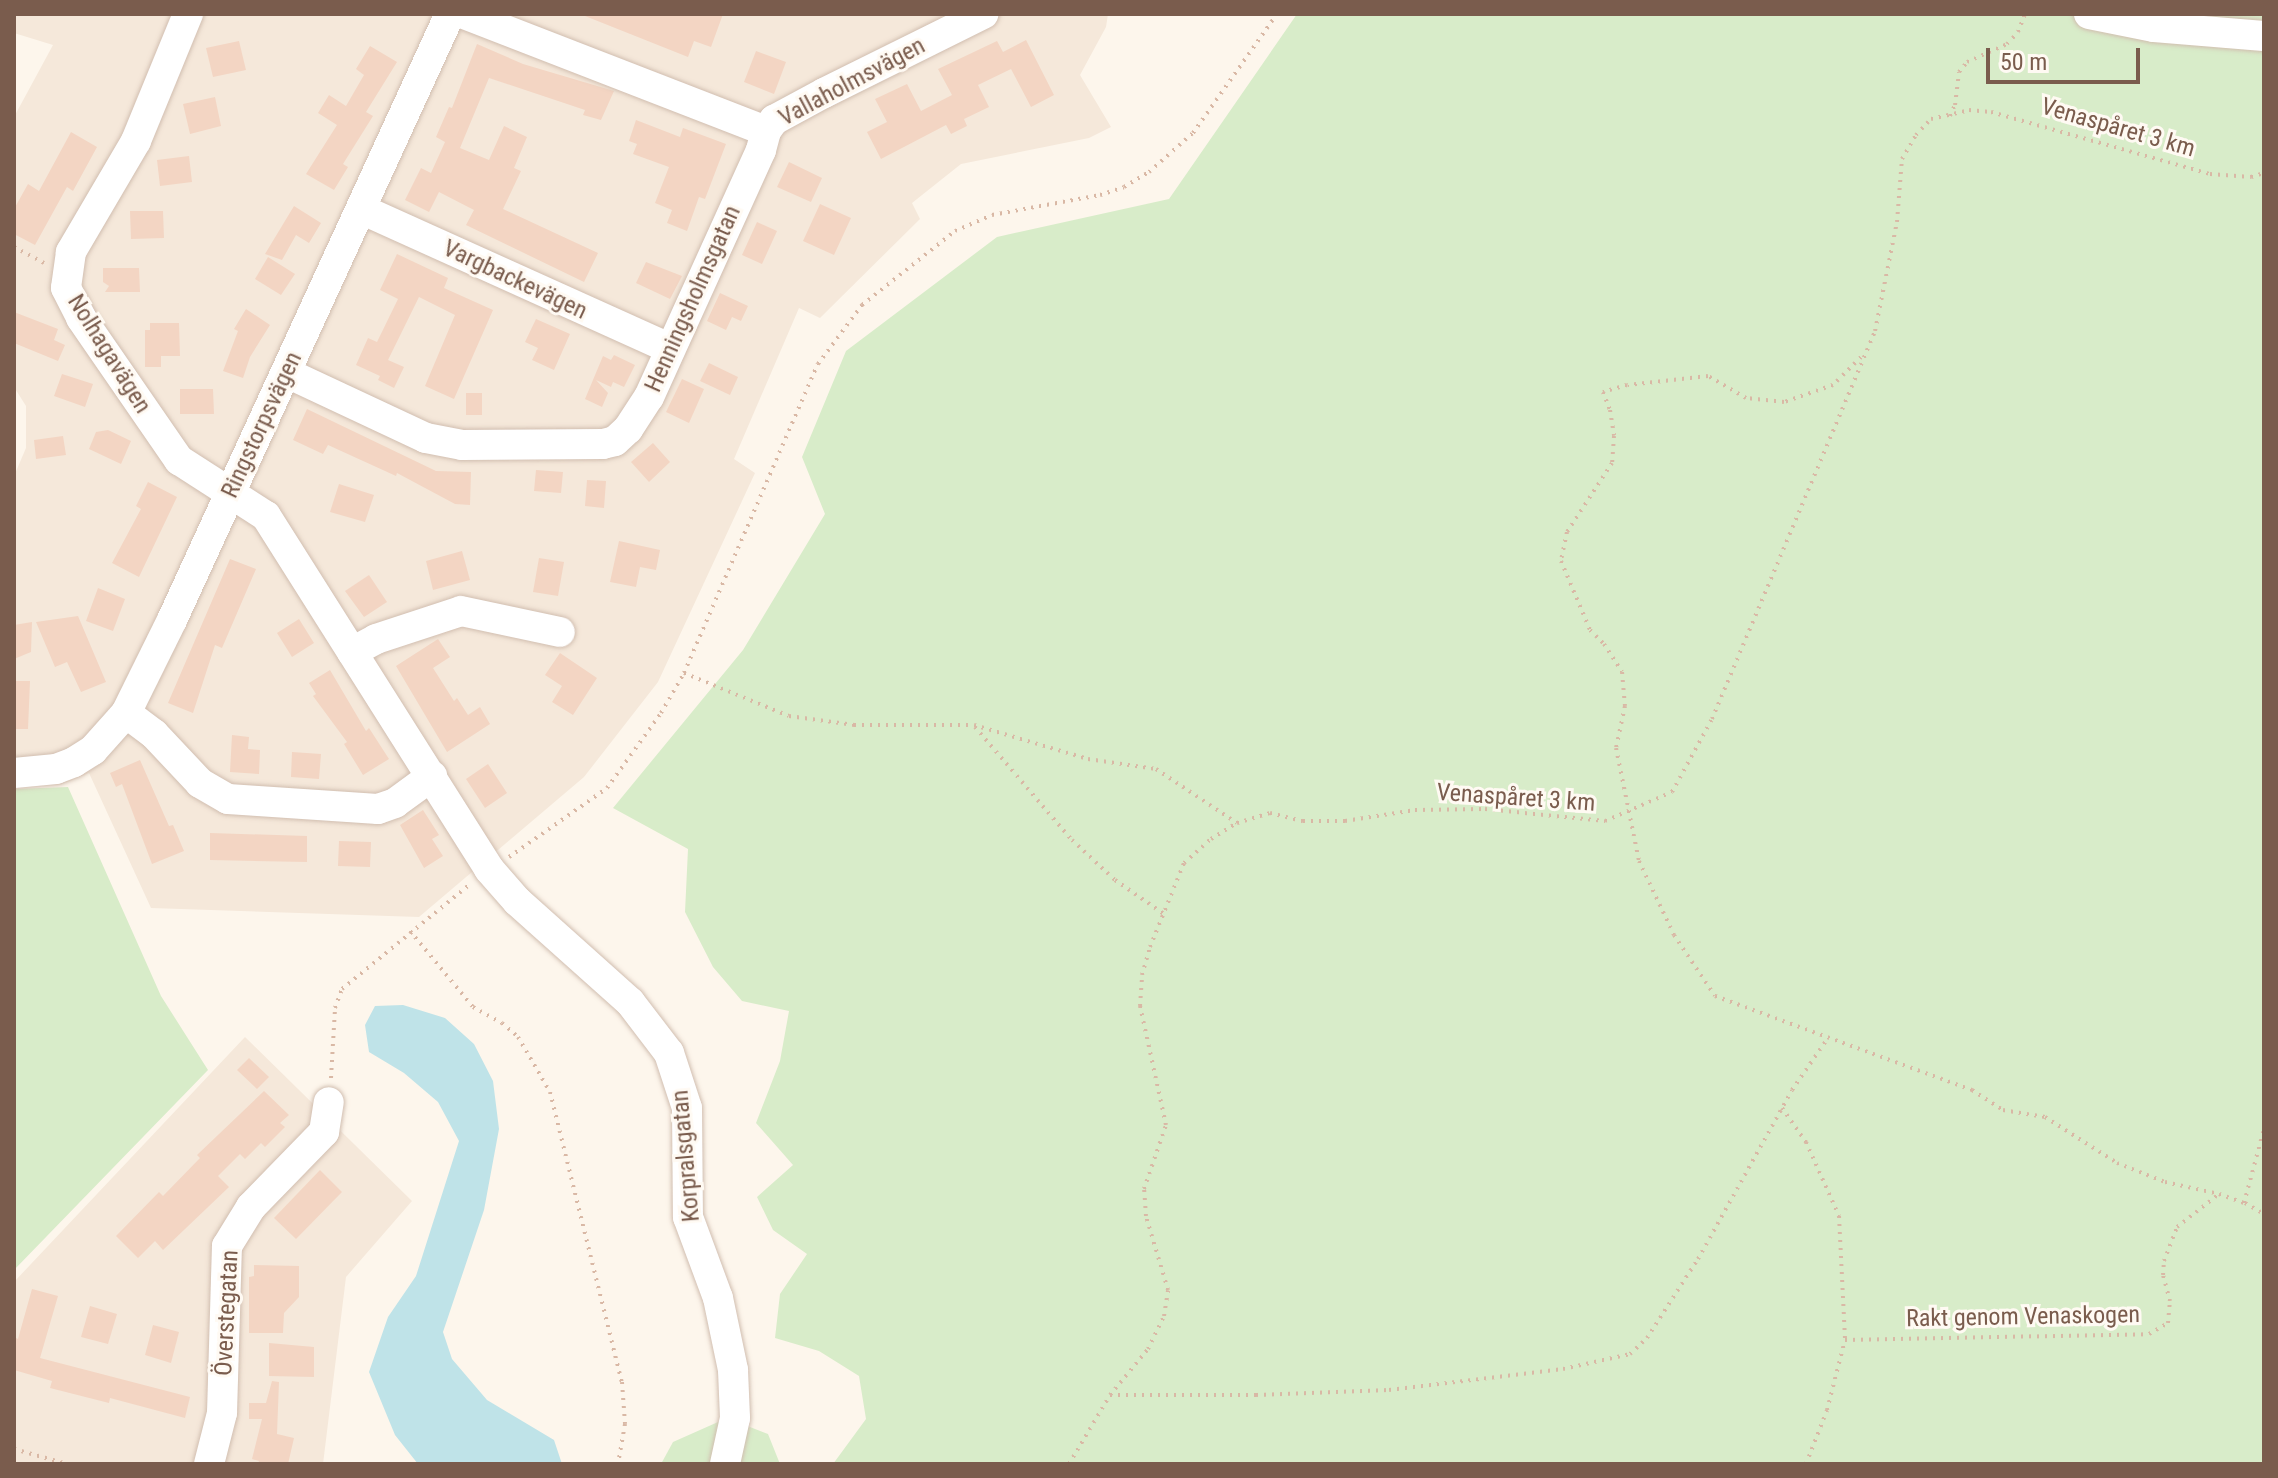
<!DOCTYPE html>
<meta charset="utf-8">
<style>
body{margin:0}
#map{position:relative;width:2278px;height:1478px;overflow:hidden;background:#fdf6ec;font-family:"Roboto Condensed",sans-serif}
div>[style]{position:absolute}
.residential>*{inset:0;background:#f5e8da}
.green>*{inset:0;background:#d8ecc9}
.water>*{inset:0;background:#bfe3e8}
.building>*{inset:0;background:#f3d5c3}
.path>*{height:4px;margin-top:-2px;transform-origin:0;background:repeating-linear-gradient(90deg,#d9b8a5 0 2px,transparent 0 8px)}
.roads{filter:drop-shadow(0 0 2px #d1beb0) drop-shadow(0 0 2px #d1beb0)}
.minor>*{height:30px;margin:-15px;padding:0 15px;transform-origin:15px;border-radius:15px;background:#fff}
span{translate:-50% -50%;white-space:nowrap;text-align:center;line-height:1.15;-webkit-text-stroke:6px #fffaf3;paint-order:stroke}
.street-label{font-size:24px;color:#7a5c4d}
.frame{position:absolute;inset:0;border:16px solid #7a5c4d;pointer-events:none}
.scale{position:absolute;left:1986px;top:48px;width:154px;height:36px;box-sizing:border-box;border:4px solid #7a5c4d;border-top:0;padding-left:10px;font-size:24px;line-height:28px;white-space:nowrap;color:#7a5c4d;-webkit-text-stroke:6px #fffaf3;paint-order:stroke}
</style>
<div id="map">
<div class="residential">
<div style="clip-path:polygon(14px 14px,1108px 14px,1106px 27px,1080px 75px,1111px 127px,1089px 138px,961px 164px,912px 203px,920px 219px,820px 318px,799px 308px,734px 459px,755px 473px,658px 682px,584px 777px,419px 917px,151px 908px,89px 773px,60px 785px,14px 786px,14px 476px,26px 448px,26px 406px,14px 387px,14px 117px,53px 45px,14px 33px)"></div>
<div style="clip-path:polygon(245px 1037px,412px 1201px,346px 1277px,323px 1464px,14px 1464px,14px 1282px)"></div>
</div>
<div class="green">
<div style="clip-path:polygon(1297px 14px,2264px 14px,2264px 1464px,833px 1464px,866px 1419px,859px 1376px,819px 1351px,775px 1338px,780px 1294px,807px 1254px,773px 1230px,757px 1197px,793px 1165px,756px 1123px,780px 1061px,789px 1011px,742px 1001px,713px 967px,685px 912px,688px 849px,613px 808px,743px 650px,825px 514px,802px 457px,846px 351px,997px 237px,1169px 199px)"></div>
<div style="clip-path:polygon(68px 787px,161px 996px,208px 1070px,14px 1270px,14px 789px)"></div>
<div style="clip-path:polygon(727px 1418px,768px 1434px,780px 1464px,661px 1464px,673px 1442px)"></div>
</div>
<div class="water">
<div style="clip-path:polygon(403px 1005px,445px 1018px,474px 1044px,493px 1081px,499px 1129px,484px 1210px,443px 1332px,452px 1359px,487px 1400px,554px 1440px,562px 1464px,418px 1464px,395px 1435px,369px 1372px,388px 1317px,416px 1276px,459px 1141px,438px 1102px,404px 1073px,369px 1052px,365px 1025px,375px 1006px)"></div>
</div>
<div class="building">
<div style="clip-path:polygon(580px 14px,723px 14px,711px 47px,694px 41px,688px 57px)"></div>
<div style="clip-path:polygon(1026px 40px,1054px 95px,1031px 107px,1011px 69px,978px 85px,989px 107px,964px 119px,967px 126px,951px 134px,946px 125px,881px 159px,867px 132px,887px 122px,875px 99px,907px 84px,921px 111px,952px 95px,938px 69px,997px 41px,1003px 52px)"></div>
<div style="clip-path:polygon(239px 41px,246px 70px,213px 77px,206px 48px)"></div>
<div style="clip-path:polygon(477px 44px,523px 64px,614px 91px,601px 120px,583px 115px,585px 110px,489px 78px,460px 148px,489px 160px,504px 126px,527px 137px,514px 168px,521px 171px,503px 209px,598px 253px,584px 282px,466px 225px,474px 210px,439px 192px,429px 212px,405px 200px,421px 168px,431px 173px,445px 142px,436px 137px,449px 107px,452px 108px)"></div>
<div style="clip-path:polygon(370px 46px,397px 62px,366px 112px,373px 116px,343px 164px,348px 167px,334px 190px,306px 174px,337px 125px,318px 113px,329px 95px,346px 106px,364px 75px,356px 69px)"></div>
<div style="clip-path:polygon(756px 51px,786px 62px,774px 94px,744px 82px)"></div>
<div style="clip-path:polygon(215px 97px,221px 126px,190px 134px,183px 104px)"></div>
<div style="clip-path:polygon(636px 120px,680px 137px,683px 128px,726px 144px,705px 199px,699px 197px,687px 231px,667px 223px,672px 210px,655px 203px,669px 167px,633px 154px,637px 144px,629px 141px)"></div>
<div style="clip-path:polygon(71px 132px,97px 147px,73px 191px,67px 187px,35px 245px,14px 234px,14px 209px,28px 184px,39px 191px)"></div>
<div style="clip-path:polygon(189px 156px,192px 182px,160px 186px,157px 160px)"></div>
<div style="clip-path:polygon(789px 162px,822px 178px,811px 202px,777px 187px)"></div>
<div style="clip-path:polygon(820px 204px,851px 218px,834px 255px,803px 241px)"></div>
<div style="clip-path:polygon(294px 206px,321px 223px,309px 243px,296px 235px,282px 260px,265px 254px)"></div>
<div style="clip-path:polygon(130px 211px,163px 211px,164px 238px,131px 239px)"></div>
<div style="clip-path:polygon(757px 222px,777px 231px,762px 264px,742px 255px)"></div>
<div style="clip-path:polygon(397px 254px,448px 278px,444px 288px,493px 310px,454px 399px,425px 386px,455px 315px,419px 297px,388px 360px,404px 367px,394px 388px,378px 380px,380px 376px,356px 365px,368px 338px,377px 342px,398px 299px,380px 290px)"></div>
<div style="clip-path:polygon(268px 257px,295px 274px,281px 295px,255px 279px)"></div>
<div style="clip-path:polygon(646px 262px,682px 276px,670px 299px,636px 283px)"></div>
<div style="clip-path:polygon(103px 268px,139px 268px,140px 292px,105px 292px,109px 286px,103px 282px)"></div>
<div style="clip-path:polygon(720px 293px,748px 306px,741px 321px,732px 317px,726px 330px,707px 321px)"></div>
<div style="clip-path:polygon(246px 309px,270px 325px,250px 357px,243px 378px,223px 371px,238px 331px,234px 329px)"></div>
<div style="clip-path:polygon(14px 312px,58px 329px,54px 340px,65px 345px,58px 361px,14px 343px)"></div>
<div style="clip-path:polygon(536px 319px,570px 334px,554px 370px,532px 360px,538px 348px,525px 342px)"></div>
<div style="clip-path:polygon(150px 323px,179px 323px,180px 356px,161px 356px,161px 367px,145px 367px,145px 330px,150px 330px)"></div>
<div style="clip-path:polygon(614px 355px,635px 365px,624px 387px,613px 382px,611px 387px,596px 380px,608px 393px,602px 407px,585px 399px,603px 356px,611px 360px)"></div>
<div style="clip-path:polygon(709px 363px,738px 377px,730px 395px,700px 381px)"></div>
<div style="clip-path:polygon(62px 374px,93px 384px,85px 407px,54px 396px)"></div>
<div style="clip-path:polygon(682px 379px,704px 389px,689px 423px,666px 412px)"></div>
<div style="clip-path:polygon(180px 389px,213px 389px,214px 414px,180px 414px)"></div>
<div style="clip-path:polygon(466px 393px,482px 393px,482px 415px,466px 415px)"></div>
<div style="clip-path:polygon(307px 409px,436px 471px,471px 472px,470px 505px,455px 504px,397px 473px,396px 476px,328px 445px,323px 454px,293px 440px)"></div>
<div style="clip-path:polygon(108px 430px,131px 441px,121px 464px,89px 449px,96px 432px)"></div>
<div style="clip-path:polygon(63px 436px,66px 455px,36px 459px,34px 440px)"></div>
<div style="clip-path:polygon(653px 443px,670px 462px,649px 482px,631px 462px)"></div>
<div style="clip-path:polygon(536px 470px,563px 472px,561px 493px,534px 491px)"></div>
<div style="clip-path:polygon(587px 480px,606px 481px,604px 508px,585px 506px)"></div>
<div style="clip-path:polygon(148px 482px,177px 497px,139px 577px,112px 563px,141px 509px,136px 506px)"></div>
<div style="clip-path:polygon(339px 484px,374px 495px,365px 522px,330px 512px)"></div>
<div style="clip-path:polygon(619px 541px,660px 550px,656px 570px,640px 567px,636px 587px,610px 582px)"></div>
<div style="clip-path:polygon(462px 551px,470px 580px,433px 590px,426px 561px)"></div>
<div style="clip-path:polygon(539px 558px,564px 562px,558px 596px,533px 592px)"></div>
<div style="clip-path:polygon(230px 559px,256px 569px,222px 648px,215px 645px,193px 713px,168px 703px)"></div>
<div style="clip-path:polygon(369px 575px,387px 602px,364px 617px,345px 591px)"></div>
<div style="clip-path:polygon(98px 588px,125px 599px,113px 631px,86px 621px)"></div>
<div style="clip-path:polygon(78px 616px,106px 682px,81px 692px,67px 662px,55px 667px,36px 622px)"></div>
<div style="clip-path:polygon(299px 619px,314px 643px,292px 657px,277px 633px)"></div>
<div style="clip-path:polygon(32px 622px,31px 652px,14px 659px,14px 625px)"></div>
<div style="clip-path:polygon(438px 639px,450px 657px,433px 668px,454px 701px,457px 698px,468px 715px,480px 707px,490px 724px,447px 752px,396px 666px)"></div>
<div style="clip-path:polygon(560px 653px,597px 678px,573px 715px,552px 702px,562px 686px,545px 675px)"></div>
<div style="clip-path:polygon(330px 670px,366px 731px,369px 728px,389px 759px,363px 775px,344px 744px,347px 742px,313px 696px,316px 694px,309px 683px)"></div>
<div style="clip-path:polygon(14px 681px,30px 681px,28px 729px,14px 729px)"></div>
<div style="clip-path:polygon(232px 735px,249px 737px,248px 749px,260px 750px,259px 774px,230px 772px)"></div>
<div style="clip-path:polygon(292px 752px,321px 754px,319px 779px,291px 777px)"></div>
<div style="clip-path:polygon(140px 760px,169px 826px,173px 825px,184px 851px,152px 864px,122px 784px,116px 787px,110px 773px)"></div>
<div style="clip-path:polygon(488px 764px,507px 793px,485px 808px,466px 779px)"></div>
<div style="clip-path:polygon(423px 810px,439px 835px,432px 839px,443px 856px,424px 868px,400px 825px)"></div>
<div style="clip-path:polygon(210px 833px,307px 836px,307px 862px,210px 860px)"></div>
<div style="clip-path:polygon(339px 841px,371px 842px,370px 867px,338px 866px)"></div>
<div style="clip-path:polygon(249px 1058px,269px 1077px,257px 1089px,237px 1070px)"></div>
<div style="clip-path:polygon(264px 1091px,289px 1115px,280px 1123px,285px 1127px,265px 1147px,261px 1143px,245px 1159px,240px 1154px,218px 1176px,229px 1187px,163px 1250px,155px 1241px,138px 1258px,116px 1236px,159px 1192px,163px 1196px,200px 1158px,197px 1155px)"></div>
<div style="clip-path:polygon(320px 1170px,342px 1192px,296px 1239px,274px 1218px)"></div>
<div style="clip-path:polygon(254px 1265px,299px 1266px,299px 1297px,284px 1313px,283px 1333px,249px 1333px,249px 1277px,254px 1276px)"></div>
<div style="clip-path:polygon(32px 1289px,58px 1296px,40px 1358px,190px 1397px,185px 1418px,110px 1398px,109px 1403px,50px 1388px,52px 1381px,14px 1370px,14px 1337px,18px 1339px)"></div>
<div style="clip-path:polygon(90px 1306px,117px 1314px,108px 1344px,81px 1337px)"></div>
<div style="clip-path:polygon(153px 1325px,179px 1332px,171px 1363px,145px 1355px)"></div>
<div style="clip-path:polygon(269px 1343px,314px 1347px,314px 1377px,269px 1376px)"></div>
<div style="clip-path:polygon(272px 1381px,279px 1382px,277px 1434px,294px 1438px,288px 1464px,258px 1464px,259px 1461px,252px 1459px,262px 1419px,249px 1419px,249px 1403px,266px 1403px)"></div>
</div>
<div class="path">
<div style="left:1950px;top:116px;width:12px;rotate:-66deg"></div>
<div style="left:1955px;top:105px;width:33px;rotate:-83deg"></div>
<div style="left:1959px;top:72px;width:13px;rotate:-51deg"></div>
<div style="left:1967px;top:62px;width:44px;rotate:-24.2deg"></div>
<div style="left:2007px;top:44px;width:16px;rotate:-47deg"></div>
<div style="left:2018px;top:32px;width:19px;rotate:-69deg"></div>
<div style="left:14px;top:247px;width:34px;rotate:28deg"></div>
<div style="left:1861px;top:357px;width:40px;rotate:135deg"></div>
<div style="left:1833px;top:385px;width:52px;rotate:160.9deg"></div>
<div style="left:1784px;top:402px;width:38px;rotate:-174deg"></div>
<div style="left:1746px;top:398px;width:44px;rotate:-149.9deg"></div>
<div style="left:1708px;top:376px;width:81px;rotate:173.7deg"></div>
<div style="left:1627px;top:385px;width:25px;rotate:164deg"></div>
<div style="left:1603px;top:392px;width:19px;rotate:69deg"></div>
<div style="left:1610px;top:410px;width:26px;rotate:81deg"></div>
<div style="left:1614px;top:436px;width:27px;rotate:94deg"></div>
<div style="left:1612px;top:463px;width:82px;rotate:123.1deg"></div>
<div style="left:1567px;top:532px;width:30px;rotate:102deg"></div>
<div style="left:1561px;top:561px;width:75px;rotate:67.2deg"></div>
<div style="left:1590px;top:630px;width:20px;rotate:45deg"></div>
<div style="left:1604px;top:644px;width:33px;rotate:57deg"></div>
<div style="left:1622px;top:672px;width:34px;rotate:85deg"></div>
<div style="left:1625px;top:706px;width:43px;rotate:102.1deg"></div>
<div style="left:1616px;top:748px;width:115px;rotate:78.5deg"></div>
<div style="left:1639px;top:861px;width:82px;rotate:64.7deg"></div>
<div style="left:1674px;top:935px;width:73px;rotate:56.1deg"></div>
<div style="left:1715px;top:996px;width:274px;rotate:20.1deg"></div>
<div style="left:1972px;top:1090px;width:37px;rotate:33deg"></div>
<div style="left:2003px;top:1110px;width:43px;rotate:9.5deg"></div>
<div style="left:2045px;top:1117px;width:85px;rotate:32.6deg"></div>
<div style="left:2117px;top:1163px;width:52px;rotate:21.6deg"></div>
<div style="left:2165px;top:1182px;width:55px;rotate:12.5deg"></div>
<div style="left:684px;top:673px;width:113px;rotate:22.3deg"></div>
<div style="left:789px;top:716px;width:66px;rotate:7.9deg"></div>
<div style="left:854px;top:725px;width:120px"></div>
<div style="left:974px;top:725px;width:119px;rotate:16.6deg"></div>
<div style="left:1088px;top:759px;width:69px;rotate:8.4deg"></div>
<div style="left:1156px;top:769px;width:97px;rotate:33.7deg"></div>
<div style="left:975px;top:727px;width:149px;rotate:49.4deg"></div>
<div style="left:1072px;top:840px;width:59px;rotate:42.9deg"></div>
<div style="left:1115px;top:880px;width:60px;rotate:34.8deg"></div>
<div style="left:509px;top:857px;width:120px;rotate:-35.1deg"></div>
<div style="left:607px;top:788px;width:92px;rotate:-54.2deg"></div>
<div style="left:661px;top:713px;width:46px;rotate:-60.1deg"></div>
<div style="left:684px;top:673px;width:337px;rotate:-66.6deg"></div>
<div style="left:818px;top:364px;width:74px;rotate:-53.3deg"></div>
<div style="left:862px;top:305px;width:119px;rotate:-38.5deg"></div>
<div style="left:955px;top:231px;width:40px;rotate:-23.4deg"></div>
<div style="left:992px;top:215px;width:110px;rotate:-10.5deg"></div>
<div style="left:1100px;top:195px;width:25px;rotate:-18deg"></div>
<div style="left:1124px;top:187px;width:29px;rotate:-31deg"></div>
<div style="left:1149px;top:172px;width:59px;rotate:-41.6deg"></div>
<div style="left:1193px;top:133px;width:146px;rotate:-54.8deg"></div>
<div style="left:410px;top:931px;width:99px;rotate:50.3deg"></div>
<div style="left:473px;top:1007px;width:33px;rotate:29deg"></div>
<div style="left:502px;top:1023px;width:21px;rotate:41deg"></div>
<div style="left:518px;top:1037px;width:64px;rotate:59.8deg"></div>
<div style="left:550px;top:1092px;width:299px;rotate:76.1deg"></div>
<div style="left:622px;top:1382px;width:42px;rotate:85.9deg"></div>
<div style="left:625px;top:1424px;width:41px;rotate:99.9deg"></div>
<div style="left:331px;top:1078px;width:70px;rotate:-86.7deg"></div>
<div style="left:335px;top:1008px;width:20px;rotate:-70deg"></div>
<div style="left:342px;top:989px;width:164px;rotate:-39.3deg"></div>
<div style="left:1782px;top:1108px;width:42px;rotate:54.8deg"></div>
<div style="left:1806px;top:1142px;width:81px;rotate:66deg"></div>
<div style="left:1839px;top:1216px;width:124px;rotate:87.2deg"></div>
<div style="left:2245px;top:1203px;width:22px;rotate:30deg"></div>
<div style="left:1110px;top:1395px;width:146px"></div>
<div style="left:1256px;top:1395px;width:133px;rotate:-2.2deg"></div>
<div style="left:1389px;top:1390px;width:175px;rotate:-6.9deg"></div>
<div style="left:1563px;top:1369px;width:69px;rotate:-12.6deg"></div>
<div style="left:1630px;top:1354px;width:23px;rotate:-43deg"></div>
<div style="left:1647px;top:1338px;width:94px;rotate:-57.2deg"></div>
<div style="left:1698px;top:1259px;width:193px;rotate:-60.9deg"></div>
<div style="left:1792px;top:1090px;width:63px;rotate:-55.3deg"></div>
<div style="left:14px;top:1449px;width:55px;rotate:15.8deg"></div>
<div style="left:1069px;top:1464px;width:80px;rotate:-59.3deg"></div>
<div style="left:1110px;top:1395px;width:60px;rotate:-50.4deg"></div>
<div style="left:1148px;top:1349px;width:37px;rotate:-64deg"></div>
<div style="left:1164px;top:1316px;width:26px;rotate:-81deg"></div>
<div style="left:1168px;top:1290px;width:77px;rotate:-106.6deg"></div>
<div style="left:1146px;top:1216px;width:27px;rotate:-94deg"></div>
<div style="left:1144px;top:1189px;width:68px;rotate:-71deg"></div>
<div style="left:1166px;top:1125px;width:122px;rotate:-102.3deg"></div>
<div style="left:1140px;top:1006px;width:31px;rotate:-86deg"></div>
<div style="left:1142px;top:975px;width:29px;rotate:-74deg"></div>
<div style="left:1150px;top:947px;width:91px;rotate:-68deg"></div>
<div style="left:1184px;top:863px;width:36px;rotate:-42deg"></div>
<div style="left:1211px;top:839px;width:31px;rotate:-32deg"></div>
<div style="left:1237px;top:823px;width:34px;rotate:-17deg"></div>
<div style="left:1270px;top:813px;width:34px;rotate:14deg"></div>
<div style="left:1303px;top:821px;width:42px"></div>
<div style="left:1345px;top:821px;width:71px;rotate:-8.9deg"></div>
<div style="left:1415px;top:810px;width:70px;rotate:-0.8deg"></div>
<div style="left:1485px;top:809px;width:121px;rotate:5.7deg"></div>
<div style="left:1605px;top:821px;width:73px;rotate:-23.4deg"></div>
<div style="left:1672px;top:792px;width:83px;rotate:-61.3deg"></div>
<div style="left:1712px;top:719px;width:421px;rotate:-67.2deg"></div>
<div style="left:1875px;top:331px;width:111px;rotate:-78.6deg"></div>
<div style="left:1897px;top:222px;width:63px;rotate:-85.5deg"></div>
<div style="left:1902px;top:159px;width:28px;rotate:-60deg"></div>
<div style="left:1916px;top:135px;width:22px;rotate:-47deg"></div>
<div style="left:1931px;top:119px;width:39px;rotate:-13deg"></div>
<div style="left:1969px;top:110px;width:22px;rotate:5deg"></div>
<div style="left:1991px;top:112px;width:228px;rotate:15.8deg"></div>
<div style="left:2210px;top:174px;width:41px;rotate:4.2deg"></div>
<div style="left:2251px;top:177px;width:14px;rotate:-17deg"></div>
<div style="left:1806px;top:1464px;width:58px;rotate:-68.7deg"></div>
<div style="left:1827px;top:1410px;width:72px;rotate:-75.6deg"></div>
<div style="left:1845px;top:1340px;width:304px;rotate:-1.1deg"></div>
<div style="left:2149px;top:1334px;width:22px;rotate:-30deg"></div>
<div style="left:2168px;top:1323px;width:22px;rotate:-85deg"></div>
<div style="left:2170px;top:1301px;width:27px;rotate:-105deg"></div>
<div style="left:2163px;top:1275px;width:14px;rotate:-86deg"></div>
<div style="left:2164px;top:1261px;width:36px;rotate:-69deg"></div>
<div style="left:2177px;top:1227px;width:53px;rotate:-38.2deg"></div>
<div style="left:2219px;top:1194px;width:27px;rotate:20deg"></div>
<div style="left:2244px;top:1203px;width:77px;rotate:-74.9deg"></div>
</div>
<div class="roads">
<div class="minor">
<div style="left:188px;top:14px;width:137px;rotate:112.3deg"></div>
<div style="left:136px;top:141px;width:129px;rotate:120.4deg"></div>
<div style="left:71px;top:252px;width:36px;rotate:98deg"></div>
<div style="left:66px;top:288px;width:34px;rotate:63deg"></div>
<div style="left:81px;top:318px;width:173px;rotate:55.4deg"></div>
<div style="left:179px;top:460px;width:103px;rotate:32.8deg"></div>
<div style="left:266px;top:516px;width:418px;rotate:57.7deg"></div>
<div style="left:489px;top:869px;width:43px;rotate:48.8deg"></div>
<div style="left:517px;top:901px;width:152px;rotate:41.8deg"></div>
<div style="left:630px;top:1002px;width:64px;rotate:52.6deg"></div>
<div style="left:669px;top:1053px;width:58px;rotate:71.9deg"></div>
<div style="left:687px;top:1108px;width:109px;rotate:89.5deg"></div>
<div style="left:688px;top:1217px;width:86px;rotate:69.7deg"></div>
<div style="left:718px;top:1298px;width:74px;rotate:78.2deg"></div>
<div style="left:733px;top:1370px;width:48px;rotate:87.6deg"></div>
<div style="left:735px;top:1418px;width:47px;rotate:102.3deg"></div>
<div style="left:2089px;top:14px;width:66px;rotate:11.3deg"></div>
<div style="left:2154px;top:27px;width:110px;rotate:4.7deg"></div>
<div style="left:766px;top:131px;width:14px;rotate:-54deg"></div>
<div style="left:774px;top:120px;width:57px;rotate:-28.4deg"></div>
<div style="left:824px;top:93px;width:178px;rotate:-26.4deg"></div>
<div style="left:361px;top:209px;width:338px;rotate:24.3deg"></div>
<div style="left:287px;top:373px;width:153px;rotate:25.1deg"></div>
<div style="left:426px;top:438px;width:37px;rotate:11deg"></div>
<div style="left:462px;top:445px;width:141px;rotate:-0.4deg"></div>
<div style="left:603px;top:444px;width:12px;rotate:-14deg"></div>
<div style="left:615px;top:441px;width:18px;rotate:-43deg"></div>
<div style="left:628px;top:429px;width:38px;rotate:-57deg"></div>
<div style="left:649px;top:397px;width:271px;rotate:-65.6deg"></div>
<div style="left:761px;top:150px;width:20px;rotate:-75deg"></div>
<div style="left:766px;top:131px;width:324px;rotate:-158.8deg"></div>
<div style="left:352px;top:652px;width:27px;rotate:-28deg"></div>
<div style="left:376px;top:639px;width:89px;rotate:-18.2deg"></div>
<div style="left:461px;top:611px;width:101px;rotate:12deg"></div>
<div style="left:126px;top:713px;width:35px;rotate:37deg"></div>
<div style="left:154px;top:734px;width:67px;rotate:46.8deg"></div>
<div style="left:200px;top:783px;width:32px;rotate:30deg"></div>
<div style="left:228px;top:799px;width:150px;rotate:3.8deg"></div>
<div style="left:378px;top:809px;width:18px;rotate:-19deg"></div>
<div style="left:395px;top:803px;width:46px;rotate:-36.1deg"></div>
<div style="left:14px;top:773px;width:42px;rotate:-5.4deg"></div>
<div style="left:56px;top:769px;width:19px;rotate:-21deg"></div>
<div style="left:74px;top:762px;width:22px;rotate:-32deg"></div>
<div style="left:93px;top:750px;width:50px;rotate:-48.3deg"></div>
<div style="left:126px;top:713px;width:104px;rotate:-63.7deg"></div>
<div style="left:172px;top:620px;width:667px;rotate:-65.36deg"></div>
<div style="left:209px;top:1464px;width:53px;rotate:-75.7deg"></div>
<div style="left:222px;top:1413px;width:167px;rotate:-88.3deg"></div>
<div style="left:227px;top:1246px;width:46px;rotate:-58.4deg"></div>
<div style="left:251px;top:1207px;width:105px;rotate:-45.8deg"></div>
<div style="left:324px;top:1132px;width:30px;rotate:-81deg"></div>
</div>
</div>
<div class="street-label">
<span style="left:852px;top:82px;rotate:-28deg">Vallaholmsvägen</span>
<span style="left:2118px;top:128px;rotate:16deg">Venaspåret 3 km</span>
<span style="left:515px;top:280px;rotate:25deg">Vargbackevägen</span>
<span style="left:693px;top:299px;rotate:-66deg">Henningsholmsgatan</span>
<span style="left:109px;top:354px;rotate:58deg">Nolhagavägen</span>
<span style="left:262px;top:425px;rotate:-65deg">Ringstorpsvägen</span>
<span style="left:1516px;top:798px;rotate:4deg">Venaspåret 3 km</span>
<span style="left:686px;top:1156px;rotate:-95deg">Korpralsgatan</span>
<span style="left:227px;top:1313px;rotate:-87deg">Överstegatan</span>
<span style="left:2023px;top:1317px;rotate:-1deg">Rakt genom Venaskogen</span>
</div>
<div class="frame"></div>
<div class="scale">50 m</div>
</div>
